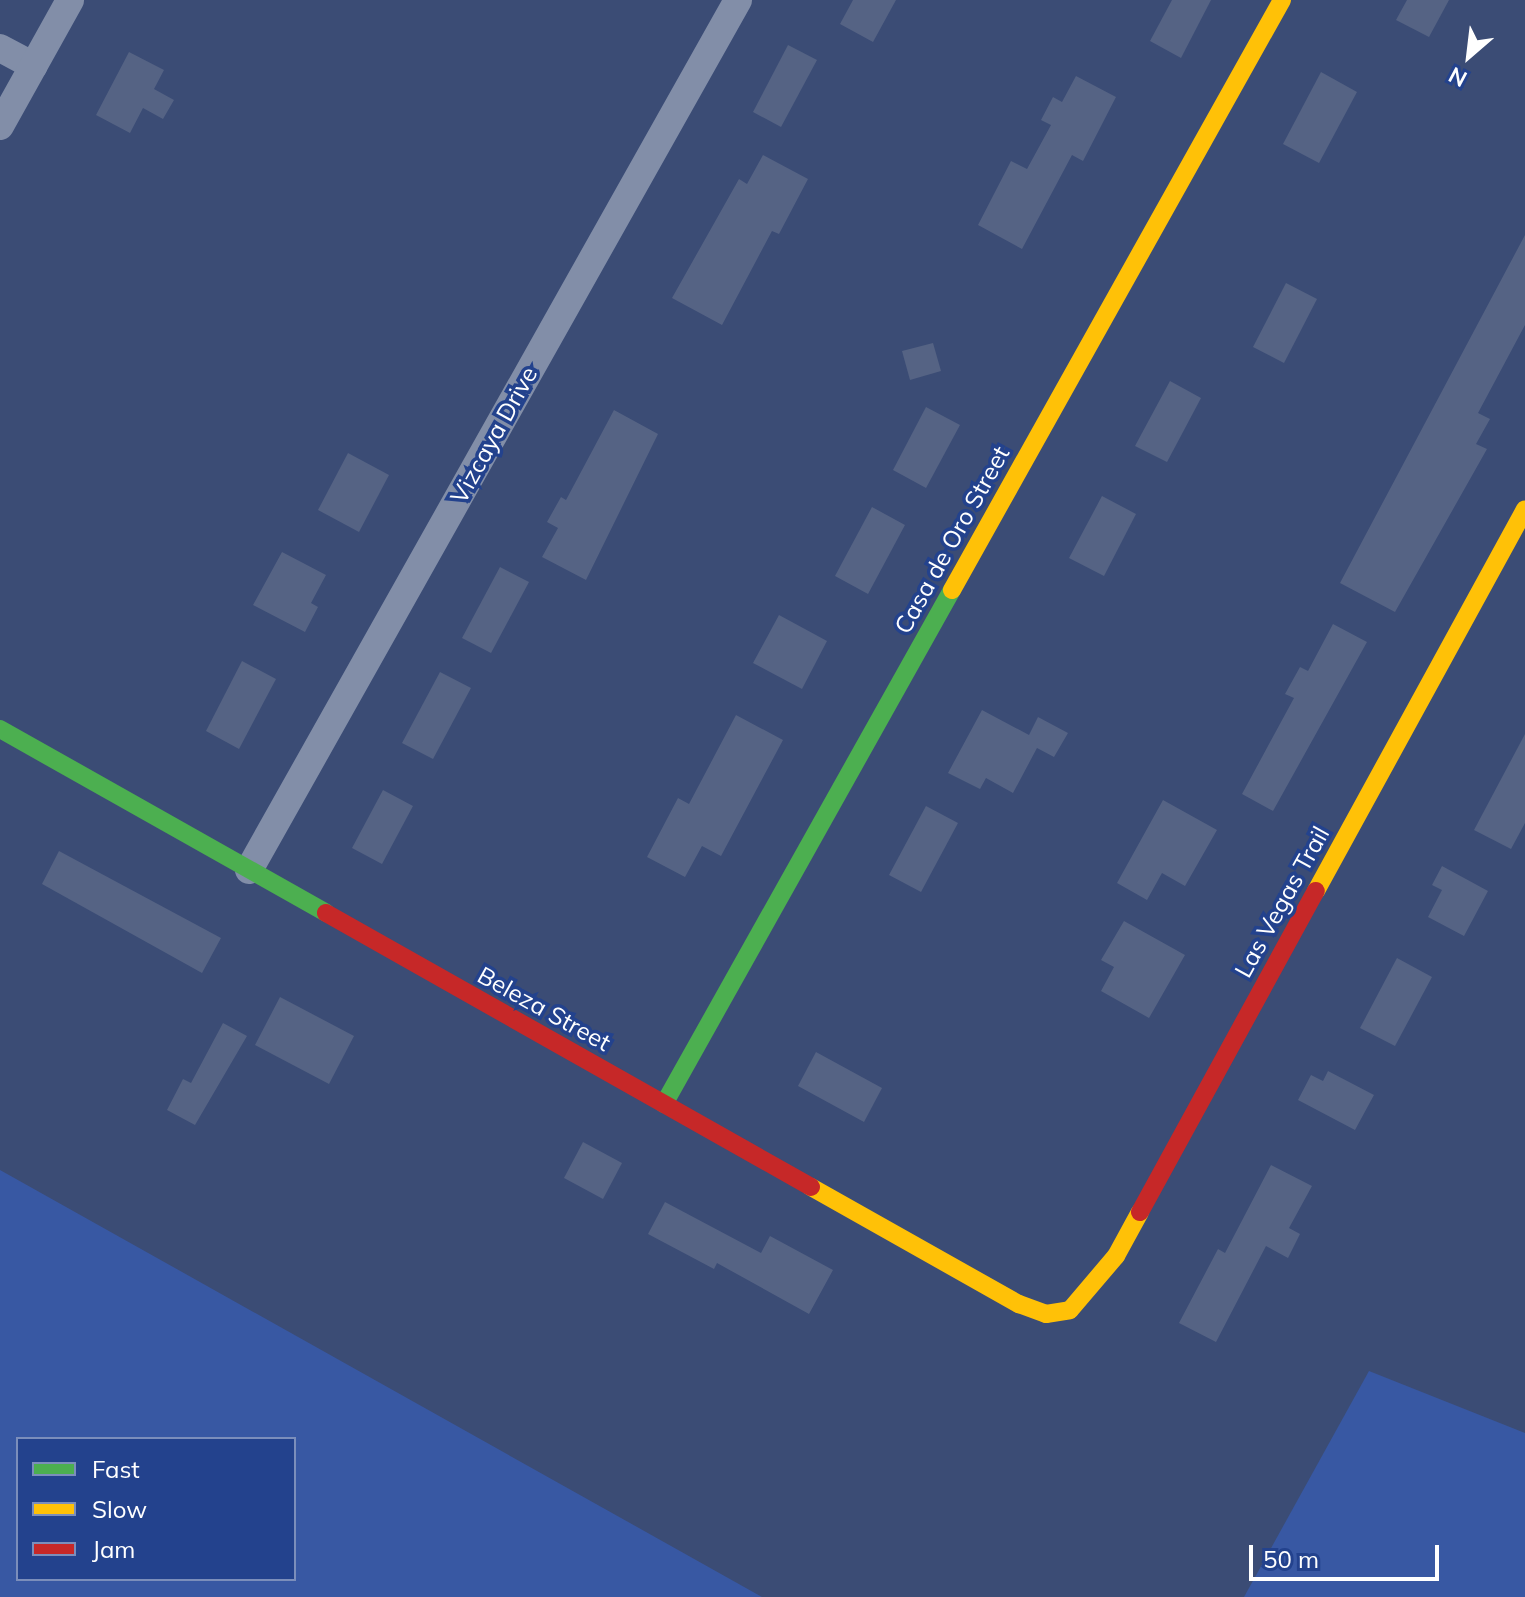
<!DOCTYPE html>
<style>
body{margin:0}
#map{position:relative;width:1525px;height:1597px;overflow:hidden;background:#3b4c75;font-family:Mulish,sans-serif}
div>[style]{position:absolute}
.green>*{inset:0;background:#3858a3}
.building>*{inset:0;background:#556384}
.street>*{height:28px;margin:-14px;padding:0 14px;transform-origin:14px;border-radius:14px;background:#828ea8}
.fast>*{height:18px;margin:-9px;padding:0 9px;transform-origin:9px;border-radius:9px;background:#4caf50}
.slow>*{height:18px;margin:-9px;padding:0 9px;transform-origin:9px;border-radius:9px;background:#ffc107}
.jam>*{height:18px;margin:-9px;padding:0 9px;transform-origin:9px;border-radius:9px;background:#c62828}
span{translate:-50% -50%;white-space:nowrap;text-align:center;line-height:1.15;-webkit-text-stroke:7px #23428d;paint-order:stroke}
.street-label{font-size:24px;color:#fff}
.legend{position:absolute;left:16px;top:1437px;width:280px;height:144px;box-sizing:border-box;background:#23428d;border:2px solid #7b8ebb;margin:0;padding:10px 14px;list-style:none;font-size:24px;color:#fff}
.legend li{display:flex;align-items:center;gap:16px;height:40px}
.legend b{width:40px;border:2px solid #7b8ebb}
.north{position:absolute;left:1429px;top:16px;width:80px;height:80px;-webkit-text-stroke:6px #23428d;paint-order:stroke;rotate:208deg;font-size:22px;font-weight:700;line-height:32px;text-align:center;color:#fff}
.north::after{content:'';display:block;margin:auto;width:28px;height:36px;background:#fff;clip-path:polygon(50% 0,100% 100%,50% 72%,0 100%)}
.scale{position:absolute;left:1249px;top:1545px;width:190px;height:36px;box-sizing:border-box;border:4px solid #fff;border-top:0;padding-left:10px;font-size:24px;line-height:28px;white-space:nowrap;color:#fff;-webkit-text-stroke:6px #23428d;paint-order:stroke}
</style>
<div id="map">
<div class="green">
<div style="clip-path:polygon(evenodd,0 1170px,357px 1370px,762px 1597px,0 1597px,0 1170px,294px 1439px,294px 1579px,18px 1579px,18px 1439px,294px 1439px)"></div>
<div style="clip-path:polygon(1369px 1371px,1525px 1433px,1525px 1597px,1244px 1597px)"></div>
</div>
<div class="building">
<div style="clip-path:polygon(853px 0,896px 0,873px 42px,840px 24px)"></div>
<div style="clip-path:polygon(1172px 0,1211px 0,1181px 58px,1150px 41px)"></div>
<div style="clip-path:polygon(1407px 0,1449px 0,1429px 37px,1396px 20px)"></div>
<div style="clip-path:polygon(788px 45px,817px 60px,781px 127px,753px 112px)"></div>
<div style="clip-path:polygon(129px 52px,164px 70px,154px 89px,174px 100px,163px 119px,143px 108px,130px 133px,96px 115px)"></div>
<div style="clip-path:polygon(1321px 72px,1357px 92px,1319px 163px,1283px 144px)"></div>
<div style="clip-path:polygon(1076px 76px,1116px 97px,1083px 161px,1072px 155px,1022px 249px,978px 225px,1011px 161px,1027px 169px,1051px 125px,1041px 120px,1053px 97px,1062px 102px)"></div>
<div style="clip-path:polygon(763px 155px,808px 179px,779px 234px,772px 231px,722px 325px,672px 298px,739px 179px,747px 184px)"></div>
<div style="clip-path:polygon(1525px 235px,1525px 325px,1478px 413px,1490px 419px,1476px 444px,1487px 449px,1395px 612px,1340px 583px)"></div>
<div style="clip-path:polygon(1286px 283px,1317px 299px,1284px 363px,1253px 347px)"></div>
<div style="clip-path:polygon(933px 343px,941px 371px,910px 380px,902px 351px)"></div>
<div style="clip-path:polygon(1170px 381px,1201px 398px,1167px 462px,1135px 446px)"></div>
<div style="clip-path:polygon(926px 407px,960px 425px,926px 488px,893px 470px)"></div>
<div style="clip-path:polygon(614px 410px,658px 434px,586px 580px,542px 557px,558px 528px,547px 522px,561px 497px,566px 500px)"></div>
<div style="clip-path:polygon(348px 453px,389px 475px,359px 532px,318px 510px)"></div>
<div style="clip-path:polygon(1102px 496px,1136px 514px,1104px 576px,1069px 558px)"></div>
<div style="clip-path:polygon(872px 507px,905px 525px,868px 594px,835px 576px)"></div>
<div style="clip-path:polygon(282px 552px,326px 575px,311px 603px,318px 607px,305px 632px,253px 605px)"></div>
<div style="clip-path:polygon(500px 567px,529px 582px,491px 653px,462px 638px)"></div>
<div style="clip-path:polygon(779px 615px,827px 641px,802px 689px,753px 663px)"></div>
<div style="clip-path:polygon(1333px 624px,1367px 642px,1273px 811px,1242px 794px,1294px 698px,1285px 694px,1300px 667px,1308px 671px)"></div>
<div style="clip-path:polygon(242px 661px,276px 679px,239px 749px,206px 731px)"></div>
<div style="clip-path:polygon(440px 672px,471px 688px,433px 759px,402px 743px)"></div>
<div style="clip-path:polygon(982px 710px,1029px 735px,1038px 717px,1068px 733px,1054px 757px,1037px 748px,1013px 793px,986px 778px,980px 789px,948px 773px)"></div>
<div style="clip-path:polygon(736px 715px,783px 740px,721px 856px,702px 846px,685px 877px,647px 857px,678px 798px,689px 804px)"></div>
<div style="clip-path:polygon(1525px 734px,1525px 823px,1511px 849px,1474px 830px)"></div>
<div style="clip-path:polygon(383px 790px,413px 806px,382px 864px,352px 848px)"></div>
<div style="clip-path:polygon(1163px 800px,1217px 830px,1185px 886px,1162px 873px,1147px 900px,1117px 883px)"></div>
<div style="clip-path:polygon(926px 806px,958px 823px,921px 892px,889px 875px)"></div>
<div style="clip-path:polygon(59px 851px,221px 938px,202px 973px,42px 884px)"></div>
<div style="clip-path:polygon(1442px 866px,1488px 891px,1464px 936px,1428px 917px,1442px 890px,1432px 885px)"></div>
<div style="clip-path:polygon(1124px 921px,1185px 955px,1149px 1018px,1101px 991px,1114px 967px,1101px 960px)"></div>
<div style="clip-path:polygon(1397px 958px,1432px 977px,1395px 1046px,1360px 1028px)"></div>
<div style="clip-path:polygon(280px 997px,354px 1036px,329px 1084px,255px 1045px)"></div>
<div style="clip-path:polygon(223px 1023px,247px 1036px,195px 1125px,167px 1110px,183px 1079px,191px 1083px)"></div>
<div style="clip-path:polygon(816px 1052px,882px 1088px,864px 1122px,798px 1086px)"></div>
<div style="clip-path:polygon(1328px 1071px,1374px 1095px,1355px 1130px,1298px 1100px,1311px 1075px,1323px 1081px)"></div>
<div style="clip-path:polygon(583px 1142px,622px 1163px,603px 1199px,564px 1178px)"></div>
<div style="clip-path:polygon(1271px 1165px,1312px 1186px,1289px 1228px,1300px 1234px,1288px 1258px,1266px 1246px,1216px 1342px,1179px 1323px,1218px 1249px,1225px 1253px)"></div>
<div style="clip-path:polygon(665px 1202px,761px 1253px,770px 1236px,833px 1270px,809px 1314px,717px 1263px,714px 1269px,648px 1234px)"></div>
</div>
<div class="street">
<div style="left:0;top:48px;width:38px;rotate:28deg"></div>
<div style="left:0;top:126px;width:144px;rotate:-60.9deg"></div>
<div style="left:249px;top:870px;width:998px;rotate:-60.66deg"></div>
</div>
<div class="fast">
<div style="left:0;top:729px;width:374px;rotate:29.4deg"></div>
<div style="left:664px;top:1104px;width:589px;rotate:-60.74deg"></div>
</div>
<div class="slow">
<div style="left:952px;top:590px;width:676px;rotate:-60.78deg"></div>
<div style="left:1316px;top:891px;width:435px;rotate:-61.3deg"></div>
<div style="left:811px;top:1187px;width:239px;rotate:29.4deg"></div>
<div style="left:1019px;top:1304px;width:29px;rotate:20deg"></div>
<div style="left:1046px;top:1314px;width:24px;rotate:-9deg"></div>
<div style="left:1070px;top:1310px;width:71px;rotate:-49.6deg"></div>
<div style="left:1116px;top:1256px;width:50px;rotate:-61.4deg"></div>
</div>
<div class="jam">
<div style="left:326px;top:913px;width:557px;rotate:29.46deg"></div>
<div style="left:1140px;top:1212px;width:366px;rotate:-61.3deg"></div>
</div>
<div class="street-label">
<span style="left:494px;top:435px;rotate:-61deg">Vizcaya Drive</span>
<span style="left:952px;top:540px;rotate:-61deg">Casa de Oro Street</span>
<span style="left:1282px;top:902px;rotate:-61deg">Las Vegas Trail</span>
<span style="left:544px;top:1009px;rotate:29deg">Beleza Street</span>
</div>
<ul class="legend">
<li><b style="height:10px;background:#4caf50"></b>Fast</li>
<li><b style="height:10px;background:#ffc107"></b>Slow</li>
<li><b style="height:10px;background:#c62828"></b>Jam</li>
</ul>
<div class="north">N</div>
<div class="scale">50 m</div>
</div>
